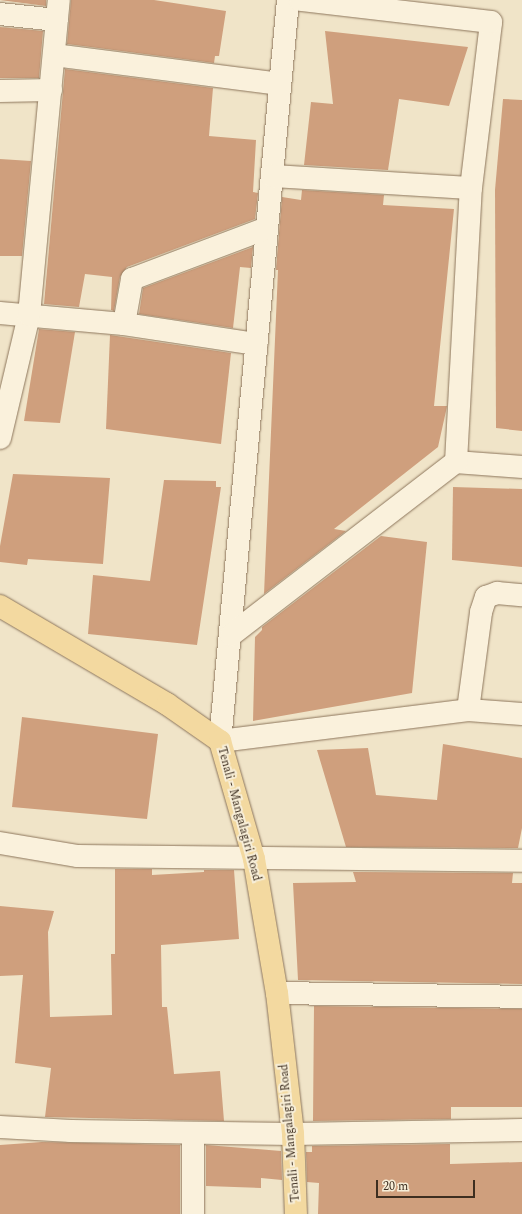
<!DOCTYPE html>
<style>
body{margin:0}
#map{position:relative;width:522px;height:1214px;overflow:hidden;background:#f0e4c8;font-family:Spectral,serif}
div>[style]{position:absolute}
.building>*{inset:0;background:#cf9f7d}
.roads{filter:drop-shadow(0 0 1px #8d765c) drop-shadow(0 0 1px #8d765c)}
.minor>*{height:22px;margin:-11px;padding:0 11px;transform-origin:11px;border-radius:11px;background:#faf1dc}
.primary>*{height:22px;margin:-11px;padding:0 11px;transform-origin:11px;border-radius:11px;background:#f3d9a0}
span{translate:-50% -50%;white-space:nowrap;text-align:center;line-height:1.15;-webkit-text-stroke:4px #f7eed8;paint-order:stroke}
.street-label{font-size:12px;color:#3d2e20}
.scale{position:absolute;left:376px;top:1180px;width:99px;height:18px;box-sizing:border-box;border:2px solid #3d2e20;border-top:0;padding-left:5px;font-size:12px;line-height:14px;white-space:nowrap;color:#3d2e20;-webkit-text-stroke:3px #f7eed8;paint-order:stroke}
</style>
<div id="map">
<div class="building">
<div style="clip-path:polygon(0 0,46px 0,46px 6px)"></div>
<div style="clip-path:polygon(71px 0,154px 0,226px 11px,219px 56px,215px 56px,214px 63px,67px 44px)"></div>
<div style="clip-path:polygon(0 27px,43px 31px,39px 78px,0 78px)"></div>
<div style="clip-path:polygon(325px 31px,468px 47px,449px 106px,399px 99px,388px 170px,304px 165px,311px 102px,333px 104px)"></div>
<div style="clip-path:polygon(65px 69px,213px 88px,209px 136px,256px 140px,253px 192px,258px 193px,255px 219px,127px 267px,120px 277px,114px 311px,111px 310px,112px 277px,85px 274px,79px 307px,44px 304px)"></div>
<div style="clip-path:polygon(503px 99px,522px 100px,522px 431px,496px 428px,495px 190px)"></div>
<div style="clip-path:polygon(0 159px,31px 161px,22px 256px,0 256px)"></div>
<div style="clip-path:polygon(302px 190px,384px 195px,383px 205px,454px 209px,434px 406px,447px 406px,446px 411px,438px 447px,334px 529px,346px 531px,264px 594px,278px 270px,276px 270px,282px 197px,301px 200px)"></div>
<div style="clip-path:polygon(253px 247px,251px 268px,240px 267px,233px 328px,139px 314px,143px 288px)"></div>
<div style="clip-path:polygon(39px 329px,75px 332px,60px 423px,24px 421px)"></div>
<div style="clip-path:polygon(110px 335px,231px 353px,221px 444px,106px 429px)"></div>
<div style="clip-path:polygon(13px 474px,110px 478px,103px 564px,28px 559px,27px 565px,0 562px,0 546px)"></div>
<div style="clip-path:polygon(164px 480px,216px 481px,216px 487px,221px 487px,197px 645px,88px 634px,93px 575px,150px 581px)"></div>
<div style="clip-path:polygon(453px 487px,522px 489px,522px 567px,452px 560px)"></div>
<div style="clip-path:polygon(381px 536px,427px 542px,412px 693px,253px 721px,255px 637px,262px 630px,262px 627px)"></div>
<div style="clip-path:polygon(22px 717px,158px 734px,147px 819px,12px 807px)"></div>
<div style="clip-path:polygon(443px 744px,522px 758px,522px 828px,518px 848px,346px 847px,317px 750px,368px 748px,376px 795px,437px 800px)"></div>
<div style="clip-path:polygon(115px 869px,152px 869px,152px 875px,204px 872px,204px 870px,234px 870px,239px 939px,161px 945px,162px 1007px,167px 1007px,174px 1074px,220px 1071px,224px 1121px,45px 1117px,51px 1068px,15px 1063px,23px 975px,0 976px,0 906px,54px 911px,48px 932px,50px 1017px,112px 1015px,111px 954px,115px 954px)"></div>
<div style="clip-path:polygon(353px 872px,513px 873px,512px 883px,522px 883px,522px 984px,298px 980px,293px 883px,356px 882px)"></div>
<div style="clip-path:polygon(314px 1006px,522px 1009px,522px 1107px,451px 1107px,451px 1119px,313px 1121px)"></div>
<div style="clip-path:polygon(42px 1142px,180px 1145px,180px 1214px,0 1214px,0 1145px)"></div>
<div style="clip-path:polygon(450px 1144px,450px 1164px,522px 1162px,522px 1214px,318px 1214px,319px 1183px,307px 1182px,306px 1152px,312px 1152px,312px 1146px)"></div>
<div style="clip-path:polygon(206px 1145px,281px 1151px,282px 1180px,261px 1178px,261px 1188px,206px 1186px)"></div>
</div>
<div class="roads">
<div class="minor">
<div style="left:288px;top:0;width:744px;rotate:95.24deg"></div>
<div style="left:220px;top:741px;width:250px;rotate:-7.1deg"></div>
<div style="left:468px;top:710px;width:54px;rotate:4.2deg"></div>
<div style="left:0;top:14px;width:57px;rotate:6deg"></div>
<div style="left:54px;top:55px;width:228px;rotate:7.3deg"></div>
<div style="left:0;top:91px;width:51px;rotate:-1.1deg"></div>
<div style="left:272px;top:176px;width:199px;rotate:3.5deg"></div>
<div style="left:0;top:313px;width:124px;rotate:5.1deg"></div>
<div style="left:124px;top:324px;width:134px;rotate:8.6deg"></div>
<div style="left:124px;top:324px;width:46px;rotate:-79.9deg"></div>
<div style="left:132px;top:279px;width:144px;rotate:-20.7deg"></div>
<div style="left:0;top:438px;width:126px;rotate:-76.7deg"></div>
<div style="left:29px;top:315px;width:316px;rotate:-84.6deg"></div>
<div style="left:456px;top:462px;width:66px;rotate:4.3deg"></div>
<div style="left:231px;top:635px;width:284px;rotate:-37.6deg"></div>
<div style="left:456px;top:462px;width:274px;rotate:-86.9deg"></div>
<div style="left:471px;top:188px;width:167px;rotate:-83.1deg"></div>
<div style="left:491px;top:22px;width:192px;rotate:-173.4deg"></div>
<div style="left:468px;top:710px;width:99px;rotate:-82.4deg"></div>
<div style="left:481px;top:612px;width:16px;rotate:-72deg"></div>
<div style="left:486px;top:597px;width:12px;rotate:-20deg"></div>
<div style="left:497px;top:593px;width:25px;rotate:5deg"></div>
<div style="left:0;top:843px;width:79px;rotate:9.5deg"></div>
<div style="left:78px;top:856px;width:444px;rotate:0.6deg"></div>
<div style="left:277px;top:993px;width:245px;rotate:0.9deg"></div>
<div style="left:0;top:1127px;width:71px;rotate:3.2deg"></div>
<div style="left:71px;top:1131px;width:222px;rotate:0.8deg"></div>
<div style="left:293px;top:1134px;width:229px;rotate:-1deg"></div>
<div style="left:193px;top:1214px;width:81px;rotate:-90deg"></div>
</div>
<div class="primary">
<div style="left:0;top:606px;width:194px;rotate:30.4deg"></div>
<div style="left:167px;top:704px;width:65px;rotate:34.9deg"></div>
<div style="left:220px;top:741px;width:123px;rotate:73.9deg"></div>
<div style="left:254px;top:859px;width:136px;rotate:80.3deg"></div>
<div style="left:277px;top:993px;width:142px;rotate:83.5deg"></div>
<div style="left:293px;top:1134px;width:80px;rotate:87.9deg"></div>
</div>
</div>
<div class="street-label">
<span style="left:239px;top:814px;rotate:75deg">Tenali - Mangalagiri Road</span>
<span style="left:290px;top:1133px;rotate:-95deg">Tenali - Mangalagiri Road</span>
</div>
<div class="scale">20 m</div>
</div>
